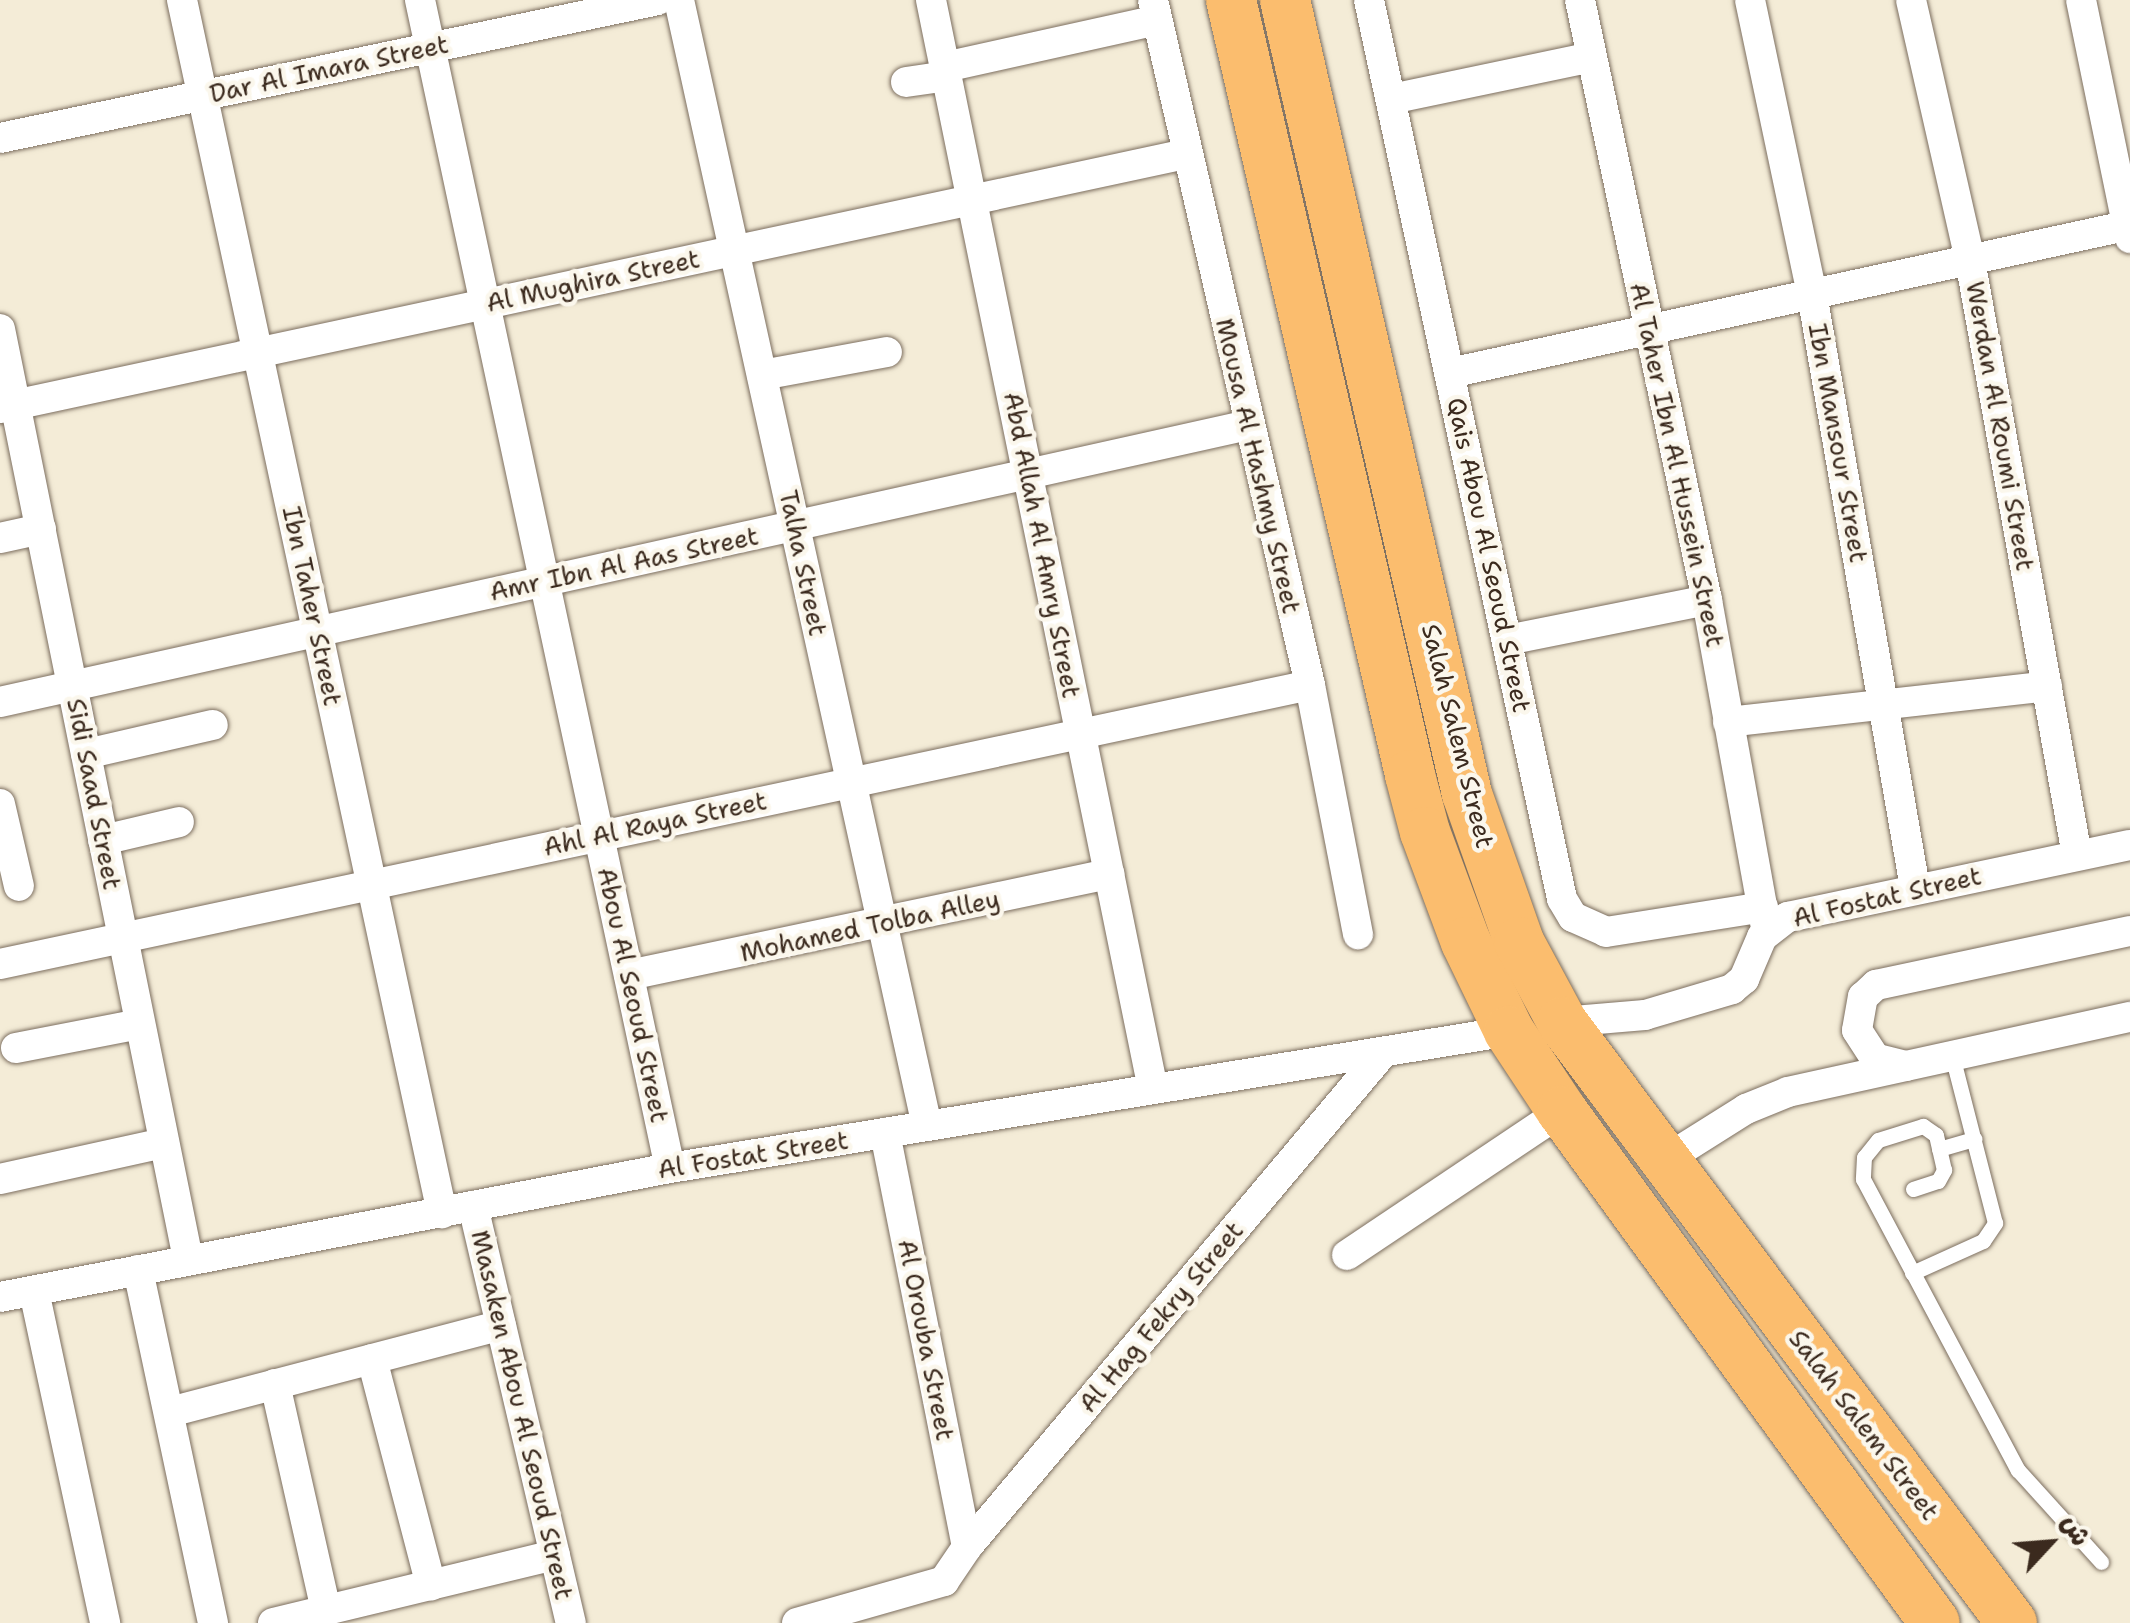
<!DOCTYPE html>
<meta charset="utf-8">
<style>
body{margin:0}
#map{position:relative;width:2130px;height:1623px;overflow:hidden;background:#f4ecd7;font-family:"Shantell Sans","Playpen Sans Arabic",sans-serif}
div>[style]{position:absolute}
.roads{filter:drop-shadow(0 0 2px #7c6e5f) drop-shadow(0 0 2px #7c6e5f)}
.service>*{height:15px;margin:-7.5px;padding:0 7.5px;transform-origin:7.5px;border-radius:7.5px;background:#fff}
.minor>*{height:30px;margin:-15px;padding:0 15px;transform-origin:15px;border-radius:15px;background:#fff}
.trunk>*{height:50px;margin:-25px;padding:0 25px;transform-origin:25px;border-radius:25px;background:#fbbd6e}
span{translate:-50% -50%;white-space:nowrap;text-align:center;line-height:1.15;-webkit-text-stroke:9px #fbf7ec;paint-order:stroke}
.street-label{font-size:25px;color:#3b2a1e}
.north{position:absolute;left:2000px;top:1493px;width:100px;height:100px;-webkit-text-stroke:8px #fbf7ec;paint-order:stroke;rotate:64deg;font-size:28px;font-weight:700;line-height:40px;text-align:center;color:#3b2a1e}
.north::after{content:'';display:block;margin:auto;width:35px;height:45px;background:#3b2a1e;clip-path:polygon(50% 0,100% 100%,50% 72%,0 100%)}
</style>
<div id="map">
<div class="roads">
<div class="service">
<div style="left:1939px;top:1149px;width:37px;rotate:-16deg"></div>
<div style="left:1913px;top:1189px;width:26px;rotate:-18deg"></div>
<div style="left:1938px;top:1181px;width:13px;rotate:-61deg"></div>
<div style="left:1944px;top:1170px;width:36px;rotate:-103deg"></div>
<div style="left:1936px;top:1135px;width:16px;rotate:-145deg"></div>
<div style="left:1923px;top:1126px;width:47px;rotate:162.7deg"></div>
<div style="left:1878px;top:1140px;width:22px;rotate:129deg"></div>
<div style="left:1864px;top:1157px;width:22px;rotate:93deg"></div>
<div style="left:1863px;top:1179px;width:330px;rotate:62deg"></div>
<div style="left:2018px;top:1470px;width:124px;rotate:47.9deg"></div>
<div style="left:1912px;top:1273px;width:78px;rotate:-24.3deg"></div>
<div style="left:1983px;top:1241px;width:22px;rotate:-56deg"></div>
<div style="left:1995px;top:1223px;width:172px;rotate:-104.4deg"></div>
</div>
<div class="minor">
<div style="left:182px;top:0;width:1241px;rotate:77.9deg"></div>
<div style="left:420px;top:0;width:1194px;rotate:77.92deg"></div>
<div style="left:679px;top:0;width:1153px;rotate:77.58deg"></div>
<div style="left:931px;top:0;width:1111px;rotate:78.48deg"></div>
<div style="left:1153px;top:0;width:703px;rotate:77.09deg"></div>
<div style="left:1310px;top:685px;width:254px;rotate:79.1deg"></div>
<div style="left:1369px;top:0;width:919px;rotate:77.88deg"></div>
<div style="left:1562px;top:899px;width:21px;rotate:59deg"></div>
<div style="left:1573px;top:917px;width:36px;rotate:24deg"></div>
<div style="left:1606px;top:932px;width:159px;rotate:-9deg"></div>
<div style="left:1580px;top:0;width:613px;rotate:78.05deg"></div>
<div style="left:1707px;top:600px;width:337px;rotate:79.8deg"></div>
<div style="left:1750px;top:0;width:300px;rotate:78.1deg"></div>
<div style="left:1812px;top:294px;width:603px;rotate:80.16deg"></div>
<div style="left:1911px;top:0;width:267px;rotate:77.2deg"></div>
<div style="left:1970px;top:260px;width:605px;rotate:79.81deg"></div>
<div style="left:2081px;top:0;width:243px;rotate:78.4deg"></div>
<div style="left:945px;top:67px;width:217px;rotate:-12.5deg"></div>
<div style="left:906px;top:82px;width:41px;rotate:-8.3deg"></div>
<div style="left:1391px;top:99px;width:205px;rotate:-11.8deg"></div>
<div style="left:0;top:138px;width:672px;rotate:-11.84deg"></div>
<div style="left:0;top:329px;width:949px;rotate:78.57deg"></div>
<div style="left:1450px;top:373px;width:696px;rotate:-12.28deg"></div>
<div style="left:762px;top:375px;width:127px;rotate:-10.4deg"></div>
<div style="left:0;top:408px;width:1213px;rotate:-12.09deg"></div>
<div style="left:0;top:538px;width:42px;rotate:-12.4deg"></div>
<div style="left:1507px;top:640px;width:204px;rotate:-11.3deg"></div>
<div style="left:0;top:702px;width:1278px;rotate:-12.51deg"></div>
<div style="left:1728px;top:722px;width:321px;rotate:-6.4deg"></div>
<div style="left:86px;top:754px;width:130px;rotate:-12.9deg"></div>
<div style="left:0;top:804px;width:84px;rotate:77deg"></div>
<div style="left:103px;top:840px;width:78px;rotate:-13.3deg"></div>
<div style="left:0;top:964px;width:1339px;rotate:-12.02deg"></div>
<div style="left:629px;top:975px;width:491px;rotate:-11.9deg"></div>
<div style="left:1562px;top:1022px;width:83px;rotate:-4.8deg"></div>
<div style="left:1645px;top:1015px;width:91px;rotate:-16.6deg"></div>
<div style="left:1732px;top:989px;width:16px;rotate:-40deg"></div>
<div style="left:1744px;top:979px;width:46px;rotate:-66.8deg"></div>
<div style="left:1762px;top:937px;width:33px;rotate:-38deg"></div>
<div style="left:1788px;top:917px;width:349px;rotate:-11.9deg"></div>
<div style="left:16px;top:1048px;width:126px;rotate:-11deg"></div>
<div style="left:1906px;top:1066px;width:32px;rotate:-166deg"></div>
<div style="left:1875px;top:1058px;width:33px;rotate:-123deg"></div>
<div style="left:1857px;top:1030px;width:34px;rotate:-80deg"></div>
<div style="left:1863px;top:997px;width:18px;rotate:-43deg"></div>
<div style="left:1876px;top:985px;width:260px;rotate:-12deg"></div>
<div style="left:885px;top:1133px;width:422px;rotate:78.8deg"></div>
<div style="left:1665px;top:1160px;width:96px;rotate:-32.2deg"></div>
<div style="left:1746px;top:1109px;width:45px;rotate:-22deg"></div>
<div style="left:1788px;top:1092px;width:350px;rotate:-12.4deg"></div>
<div style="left:0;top:1179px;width:168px;rotate:-12.4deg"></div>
<div style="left:473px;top:1206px;width:428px;rotate:76.8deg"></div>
<div style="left:1347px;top:1255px;width:259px;rotate:-33.8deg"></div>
<div style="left:138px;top:1270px;width:361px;rotate:78deg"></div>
<div style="left:34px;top:1291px;width:340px;rotate:77.9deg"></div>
<div style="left:0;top:1297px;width:682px;rotate:-10.9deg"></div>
<div style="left:670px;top:1168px;width:850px;rotate:-9.27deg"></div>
<div style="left:372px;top:1359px;width:234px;rotate:75.4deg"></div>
<div style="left:275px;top:1384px;width:232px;rotate:77.3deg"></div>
<div style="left:170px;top:1412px;width:342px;rotate:-14.7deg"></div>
<div style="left:273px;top:1623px;width:290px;rotate:-13.6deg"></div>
<div style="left:797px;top:1623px;width:153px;rotate:-15.9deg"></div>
<div style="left:944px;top:1581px;width:41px;rotate:-55.9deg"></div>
<div style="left:967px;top:1547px;width:643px;rotate:-49.92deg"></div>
</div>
<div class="trunk">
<div style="left:1231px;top:0;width:795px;rotate:76.99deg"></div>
<div style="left:1410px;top:775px;width:59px;rotate:75.3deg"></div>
<div style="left:1425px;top:832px;width:117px;rotate:69.6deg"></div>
<div style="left:1466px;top:942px;width:99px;rotate:64.2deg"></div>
<div style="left:1509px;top:1031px;width:96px;rotate:56.5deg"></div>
<div style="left:1562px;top:1111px;width:633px;rotate:53.93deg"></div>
<div style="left:1285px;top:0;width:815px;rotate:77.09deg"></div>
<div style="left:1467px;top:794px;width:157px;rotate:70.6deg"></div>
<div style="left:1519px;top:942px;width:91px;rotate:61.7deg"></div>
<div style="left:1562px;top:1022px;width:751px;rotate:53.18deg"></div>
</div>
</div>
<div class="street-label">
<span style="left:329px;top:69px;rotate:-12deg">Dar Al Imara Street</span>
<span style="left:593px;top:281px;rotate:-12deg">Al Mughira Street</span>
<span style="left:2000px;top:426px;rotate:80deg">Werdan Al Roumi Street</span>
<span style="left:1838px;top:443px;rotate:80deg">Ibn Mansour Street</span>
<span style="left:1677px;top:465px;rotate:78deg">Al Taher Ibn Al Hussein Street</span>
<span style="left:1258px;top:466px;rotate:77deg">Mousa Al Hashmy Street</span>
<span style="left:1042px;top:545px;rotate:79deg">Abd Allah Al Amry Street</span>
<span style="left:1489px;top:555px;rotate:78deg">Qais Abou Al Seoud Street</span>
<span style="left:803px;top:563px;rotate:78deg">Talha Street</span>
<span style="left:624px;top:564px;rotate:-12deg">Amr Ibn Al Aas Street</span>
<span style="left:312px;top:606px;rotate:78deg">Ibn Taher Street</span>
<span style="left:1458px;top:736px;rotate:76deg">Salah Salem Street</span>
<span style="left:94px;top:794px;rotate:79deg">Sidi Saad Street</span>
<span style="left:655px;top:824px;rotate:-12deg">Ahl Al Raya Street</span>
<span style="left:1887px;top:897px;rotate:-13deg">Al Fostat Street</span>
<span style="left:870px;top:926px;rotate:-12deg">Mohamed Tolba Alley</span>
<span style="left:633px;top:995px;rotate:78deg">Abou Al Seoud Street</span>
<span style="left:753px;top:1155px;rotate:-9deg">Al Fostat Street</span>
<span style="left:1161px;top:1317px;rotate:-50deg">Al Hag Fekry Street</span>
<span style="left:926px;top:1340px;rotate:79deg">Al Orouba Street</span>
<span style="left:522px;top:1415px;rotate:77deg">Masaken Abou Al Seoud Street</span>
<span style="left:1864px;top:1425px;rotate:53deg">Salah Salem Street</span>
</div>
<div class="north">ش</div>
</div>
